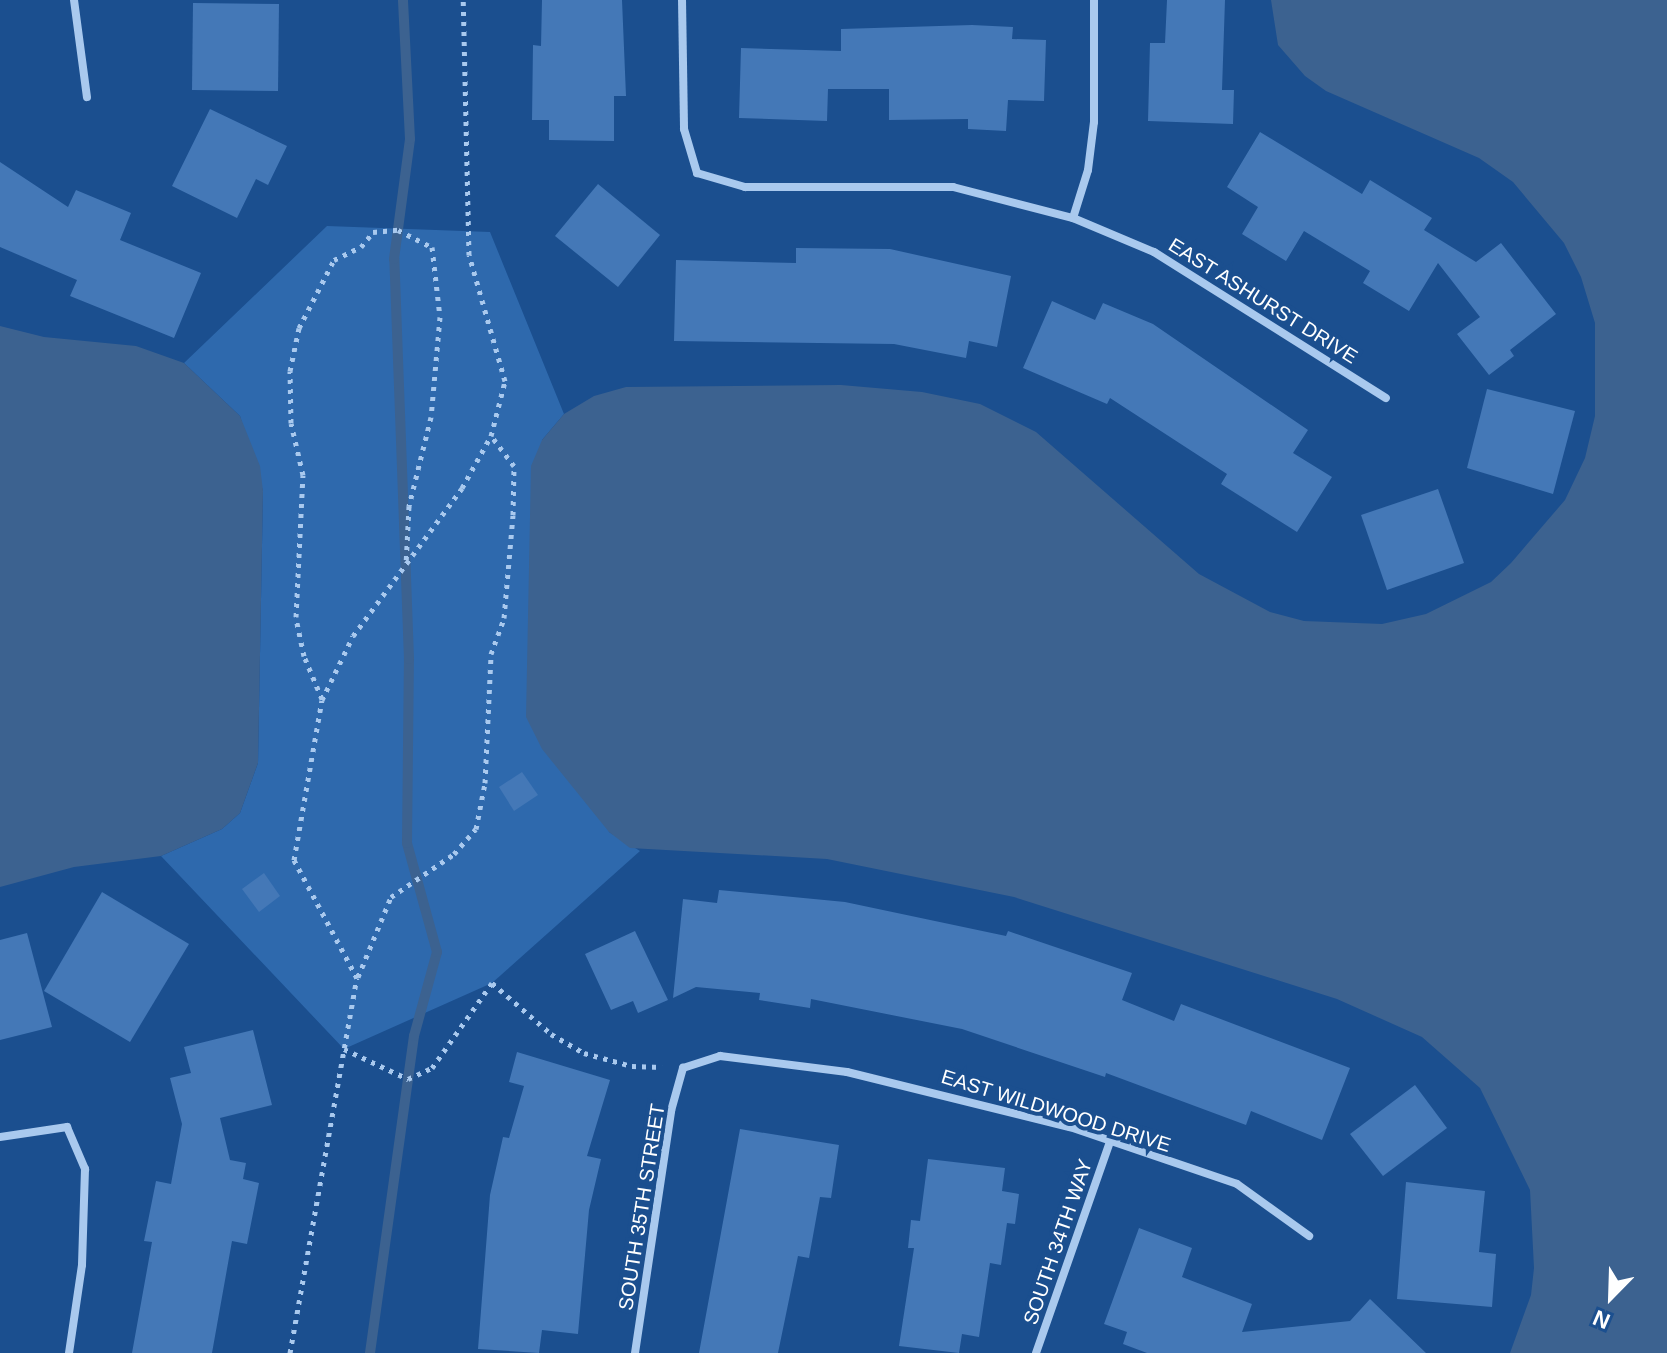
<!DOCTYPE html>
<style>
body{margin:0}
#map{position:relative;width:1667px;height:1353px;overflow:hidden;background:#1b4f8f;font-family:Helvetica,sans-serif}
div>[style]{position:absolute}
.green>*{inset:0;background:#2e69ad}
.water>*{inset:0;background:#3c6290}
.stream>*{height:10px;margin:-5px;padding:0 5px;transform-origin:5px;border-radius:5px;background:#3c6290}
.building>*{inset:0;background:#4478b7}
.path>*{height:5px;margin-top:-2.5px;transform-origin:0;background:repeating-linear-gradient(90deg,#a9c9ee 0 4px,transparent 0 10px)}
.street>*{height:8px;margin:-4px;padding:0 4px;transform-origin:4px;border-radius:4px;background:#a9c9ee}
span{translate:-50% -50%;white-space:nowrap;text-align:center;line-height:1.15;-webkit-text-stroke:8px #1b4f8f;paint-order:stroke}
.street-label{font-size:20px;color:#fff}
.north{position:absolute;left:1571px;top:1257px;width:80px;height:80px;-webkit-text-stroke:6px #1b4f8f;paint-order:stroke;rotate:203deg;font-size:22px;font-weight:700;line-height:32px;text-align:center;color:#fff}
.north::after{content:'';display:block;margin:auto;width:28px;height:36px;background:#fff;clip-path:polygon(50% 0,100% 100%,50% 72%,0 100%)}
</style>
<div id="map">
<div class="green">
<div style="clip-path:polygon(327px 226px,490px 232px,564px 414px,542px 440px,609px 832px,640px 851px,492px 983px,344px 1049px,161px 856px,222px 829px,240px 813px,258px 763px,263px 491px,240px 416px,184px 363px)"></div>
</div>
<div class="water">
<div style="clip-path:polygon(1271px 0,1667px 0,1667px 1353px,1510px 1353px,1531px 1295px,1534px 1268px,1530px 1190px,1480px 1088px,1422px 1037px,1337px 999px,1014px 897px,827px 859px,630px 848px,609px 832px,542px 749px,526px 717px,531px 466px,542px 440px,564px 414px,594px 396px,626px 387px,841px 385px,922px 392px,980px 404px,1036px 432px,1199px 574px,1270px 612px,1304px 621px,1382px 624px,1426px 614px,1491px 582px,1511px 563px,1565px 500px,1585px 458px,1595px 416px,1595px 323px,1581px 277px,1564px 243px,1513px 182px,1479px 158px,1326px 91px,1305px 76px,1278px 45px)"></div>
<div style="clip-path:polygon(0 326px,44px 337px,136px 346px,184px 363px,240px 416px,260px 466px,263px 491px,258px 763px,240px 813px,222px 829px,161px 856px,74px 867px,0 887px)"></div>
</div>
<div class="stream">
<div style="left:370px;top:1353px;width:320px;rotate:-82.1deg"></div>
<div style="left:414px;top:1036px;width:87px;rotate:-74.7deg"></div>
<div style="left:437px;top:952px;width:113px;rotate:-105.4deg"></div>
<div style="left:407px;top:843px;width:184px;rotate:-89.4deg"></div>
<div style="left:409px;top:659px;width:400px;rotate:-92.1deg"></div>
<div style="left:394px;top:259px;width:121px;rotate:-82.4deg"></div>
<div style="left:410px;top:139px;width:139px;rotate:-92.9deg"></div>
</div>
<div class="building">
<div style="clip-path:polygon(542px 0,622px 0,626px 96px,614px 96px,614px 141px,549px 140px,549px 120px,532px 120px,533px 45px,541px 46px)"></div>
<div style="clip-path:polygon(1167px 0,1225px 0,1222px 90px,1234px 90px,1233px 124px,1148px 121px,1150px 43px,1165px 43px)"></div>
<div style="clip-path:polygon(193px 3px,279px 4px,278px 91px,192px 90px)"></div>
<div style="clip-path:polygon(972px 25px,1013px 27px,1012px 39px,1046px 40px,1044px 101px,1008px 100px,1006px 131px,968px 129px,968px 119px,889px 120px,889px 89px,828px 89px,827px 121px,739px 118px,741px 48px,841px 51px,841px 29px)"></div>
<div style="clip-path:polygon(210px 109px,287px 146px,268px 185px,256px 179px,237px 218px,172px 186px)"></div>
<div style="clip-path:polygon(1260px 132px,1362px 194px,1370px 180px,1432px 218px,1424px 230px,1476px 262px,1501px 243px,1556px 314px,1510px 350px,1514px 356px,1489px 375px,1457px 334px,1480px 317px,1438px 263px,1409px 311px,1363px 283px,1370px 271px,1304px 231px,1286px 261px,1242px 234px,1258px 207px,1227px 187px)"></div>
<div style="clip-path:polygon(0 162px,68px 207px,76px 190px,131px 213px,120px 240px,201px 273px,174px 338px,70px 296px,77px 280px,0 247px)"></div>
<div style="clip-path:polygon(598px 184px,660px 235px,618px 287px,555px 236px)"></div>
<div style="clip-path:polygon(796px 248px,890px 249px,1011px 276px,997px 347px,969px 341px,966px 358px,894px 344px,674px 341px,676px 260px,796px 263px)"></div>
<div style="clip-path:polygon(1052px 301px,1095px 320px,1103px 303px,1153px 324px,1308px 430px,1293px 453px,1332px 477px,1297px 532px,1221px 484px,1227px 474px,1110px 398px,1107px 404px,1023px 368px)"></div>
<div style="clip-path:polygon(1487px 389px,1575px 411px,1553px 494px,1467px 468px)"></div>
<div style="clip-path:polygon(1438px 489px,1464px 563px,1387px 590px,1361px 515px)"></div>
<div style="clip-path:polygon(522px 772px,538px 795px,514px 811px,499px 787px)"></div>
<div style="clip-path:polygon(264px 873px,280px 896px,259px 912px,242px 889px)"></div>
<div style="clip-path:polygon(719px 890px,845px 902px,1006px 936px,1008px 931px,1132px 973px,1122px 1000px,1174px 1021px,1181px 1004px,1350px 1068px,1322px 1140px,1251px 1111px,1246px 1125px,1106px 1073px,1105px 1077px,962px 1029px,811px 999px,810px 1008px,759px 1000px,760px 993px,696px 987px,673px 998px,683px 899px,717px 903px)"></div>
<div style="clip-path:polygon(102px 892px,189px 944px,130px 1042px,44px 991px)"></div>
<div style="clip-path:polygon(635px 931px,668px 1000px,638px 1013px,633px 1001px,611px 1010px,585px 954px)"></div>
<div style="clip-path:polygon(27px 933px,52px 1027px,0 1040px,0 940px)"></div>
<div style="clip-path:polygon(253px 1030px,272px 1105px,220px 1118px,230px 1160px,246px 1163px,243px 1179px,259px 1183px,247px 1244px,232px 1241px,212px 1353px,132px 1353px,152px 1242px,144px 1241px,156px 1181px,171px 1184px,182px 1124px,170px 1078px,191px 1073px,184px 1047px)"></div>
<div style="clip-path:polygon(517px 1052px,610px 1080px,587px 1156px,601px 1159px,589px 1210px,578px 1334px,542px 1330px,539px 1353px,478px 1349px,490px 1195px,503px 1137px,509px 1138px,524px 1086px,509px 1082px)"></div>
<div style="clip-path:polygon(1415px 1085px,1447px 1128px,1383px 1176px,1350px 1134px)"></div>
<div style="clip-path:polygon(740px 1129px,839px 1145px,831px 1198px,820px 1197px,809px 1258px,798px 1256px,778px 1353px,699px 1353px)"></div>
<div style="clip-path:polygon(928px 1159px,1005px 1168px,1002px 1191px,1019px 1194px,1015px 1224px,1007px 1223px,1001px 1265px,990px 1263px,979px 1337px,962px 1334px,959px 1353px,899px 1346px,914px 1248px,908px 1248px,911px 1220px,920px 1221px)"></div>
<div style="clip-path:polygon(1406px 1182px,1485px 1191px,1479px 1252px,1496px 1254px,1492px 1307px,1397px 1299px)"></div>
<div style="clip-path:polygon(1139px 1228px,1192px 1248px,1182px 1277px,1252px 1304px,1242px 1332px,1350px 1321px,1370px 1299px,1426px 1353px,1147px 1353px,1123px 1344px,1127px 1332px,1104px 1324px)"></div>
</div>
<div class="path">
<div style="left:322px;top:699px;width:47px;rotate:-112.7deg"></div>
<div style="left:304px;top:656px;width:40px;rotate:-102deg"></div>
<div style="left:296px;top:617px;width:142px;rotate:-87.2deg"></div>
<div style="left:303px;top:475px;width:53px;rotate:-103deg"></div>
<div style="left:291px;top:423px;width:52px;rotate:-91.1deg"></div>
<div style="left:290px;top:371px;width:44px;rotate:-78.2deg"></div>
<div style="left:299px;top:328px;width:76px;rotate:-62.8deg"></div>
<div style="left:334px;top:260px;width:30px;rotate:-26deg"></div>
<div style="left:361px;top:247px;width:19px;rotate:-51deg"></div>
<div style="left:373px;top:232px;width:25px;rotate:-5deg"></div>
<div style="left:398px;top:230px;width:38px;rotate:27deg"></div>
<div style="left:432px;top:247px;width:70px;rotate:83.5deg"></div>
<div style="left:440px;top:317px;width:100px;rotate:95.1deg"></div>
<div style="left:431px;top:417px;width:92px;rotate:103.9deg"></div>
<div style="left:409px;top:506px;width:59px;rotate:92.9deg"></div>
<div style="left:358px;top:977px;width:87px;rotate:-67.6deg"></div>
<div style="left:391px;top:897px;width:76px;rotate:-34.3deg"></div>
<div style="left:454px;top:854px;width:33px;rotate:-49deg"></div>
<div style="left:476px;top:829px;width:47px;rotate:-78.9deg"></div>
<div style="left:485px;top:783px;width:129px;rotate:-87.3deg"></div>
<div style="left:491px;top:654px;width:38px;rotate:-70deg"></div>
<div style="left:504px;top:618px;width:103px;rotate:-85deg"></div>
<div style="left:513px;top:515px;width:49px;rotate:-88.8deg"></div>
<div style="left:514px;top:466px;width:38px;rotate:-127deg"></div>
<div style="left:344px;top:1049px;width:71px;rotate:25.1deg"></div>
<div style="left:408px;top:1079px;width:26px;rotate:-25deg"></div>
<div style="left:432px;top:1068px;width:104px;rotate:-54.8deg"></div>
<div style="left:492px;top:983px;width:78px;rotate:40.8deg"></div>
<div style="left:551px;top:1034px;width:38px;rotate:30deg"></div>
<div style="left:584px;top:1053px;width:50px;rotate:15.2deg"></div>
<div style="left:632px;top:1066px;width:30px;rotate:2deg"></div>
<div style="left:290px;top:1353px;width:381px;rotate:-79.9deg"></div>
<div style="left:357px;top:978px;width:134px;rotate:-118.1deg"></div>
<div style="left:294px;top:860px;width:162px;rotate:-80.1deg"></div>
<div style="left:322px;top:700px;width:71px;rotate:-64.2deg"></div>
<div style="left:353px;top:636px;width:184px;rotate:-53.6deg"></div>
<div style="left:462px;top:488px;width:60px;rotate:-60.9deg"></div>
<div style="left:491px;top:436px;width:57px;rotate:-75.7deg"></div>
<div style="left:505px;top:381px;width:131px;rotate:-105.9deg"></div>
<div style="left:469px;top:255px;width:255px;rotate:-91.3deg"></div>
</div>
<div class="street">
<div style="left:74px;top:0;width:98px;rotate:82.4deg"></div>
<div style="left:682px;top:0;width:129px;rotate:89.1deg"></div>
<div style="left:684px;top:129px;width:46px;rotate:73.5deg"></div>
<div style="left:697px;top:173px;width:50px;rotate:16.3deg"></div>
<div style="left:745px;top:187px;width:208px"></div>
<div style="left:953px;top:187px;width:124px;rotate:14.5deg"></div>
<div style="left:1073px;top:218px;width:88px;rotate:22.8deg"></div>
<div style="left:1154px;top:252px;width:274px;rotate:32.2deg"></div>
<div style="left:1073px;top:218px;width:50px;rotate:-72.6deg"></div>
<div style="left:1088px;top:170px;width:48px;rotate:-82.9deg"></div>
<div style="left:1094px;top:122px;width:122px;rotate:-90deg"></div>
<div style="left:0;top:1137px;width:68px;rotate:-8.5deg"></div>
<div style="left:67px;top:1127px;width:46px;rotate:66.8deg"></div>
<div style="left:85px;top:1169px;width:96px;rotate:91.8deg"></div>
<div style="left:82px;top:1265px;width:89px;rotate:98.4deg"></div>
<div style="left:635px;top:1353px;width:245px;rotate:-81.5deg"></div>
<div style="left:671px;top:1111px;width:45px;rotate:-74.4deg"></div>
<div style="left:683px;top:1068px;width:39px;rotate:-18deg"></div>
<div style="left:720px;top:1056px;width:128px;rotate:7.2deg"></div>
<div style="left:847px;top:1072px;width:230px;rotate:13.9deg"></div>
<div style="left:1070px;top:1127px;width:176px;rotate:18.8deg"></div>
<div style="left:1237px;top:1184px;width:89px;rotate:35.8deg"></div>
<div style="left:1036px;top:1353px;width:224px;rotate:-70.7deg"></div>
</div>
<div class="street-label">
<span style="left:1263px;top:301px;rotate:32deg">EAST ASHURST DRIVE</span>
<span style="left:1056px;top:1111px;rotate:17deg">EAST WILDWOOD DRIVE</span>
<span style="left:642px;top:1207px;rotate:-81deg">SOUTH 35TH STREET</span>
<span style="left:1058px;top:1242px;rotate:-71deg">SOUTH 34TH WAY</span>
</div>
<div class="north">N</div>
</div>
